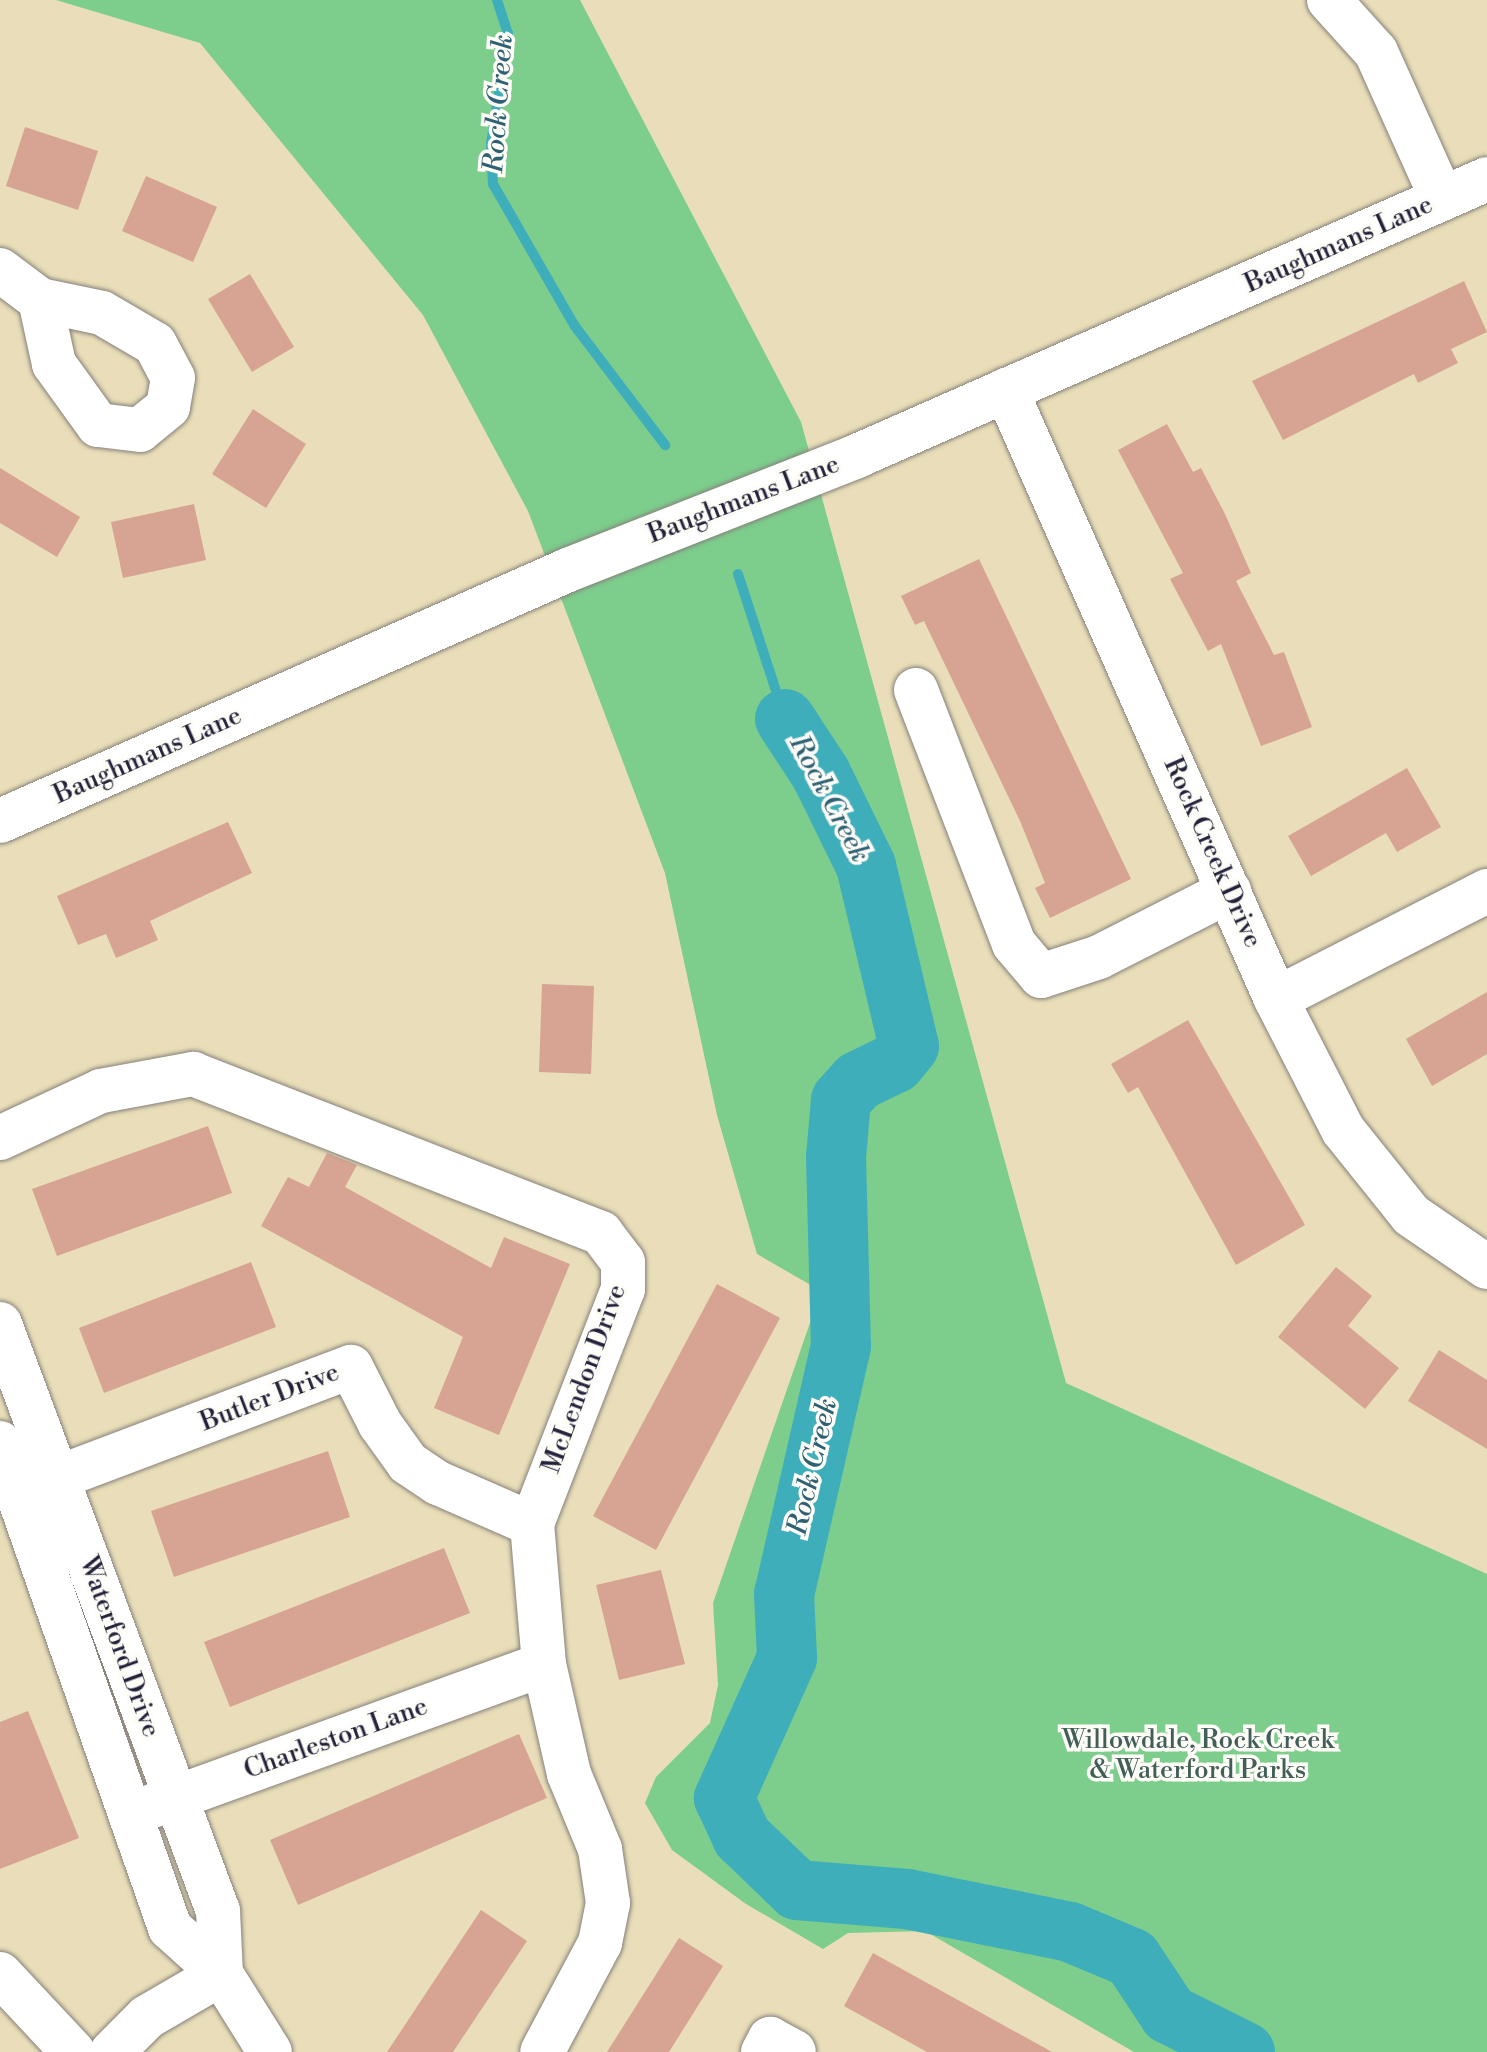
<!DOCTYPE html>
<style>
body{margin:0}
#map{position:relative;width:1487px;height:2052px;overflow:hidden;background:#e9deb9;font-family:"Libre Bodoni",serif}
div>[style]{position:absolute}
.green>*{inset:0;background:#7dcd8d}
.stream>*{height:10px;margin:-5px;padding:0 5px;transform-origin:5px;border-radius:5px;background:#3faebb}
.river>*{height:60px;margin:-30px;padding:0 30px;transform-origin:30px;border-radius:30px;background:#3faebb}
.building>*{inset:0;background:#d7a494}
.roads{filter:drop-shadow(0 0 2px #86807a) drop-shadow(0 0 2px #86807a)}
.minor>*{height:44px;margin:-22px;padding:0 22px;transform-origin:22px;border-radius:22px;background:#fff}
.major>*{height:44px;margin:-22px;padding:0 22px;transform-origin:22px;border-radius:22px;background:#fff}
span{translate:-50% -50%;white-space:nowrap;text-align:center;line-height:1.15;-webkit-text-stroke:7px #fdfcf7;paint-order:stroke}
.street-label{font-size:26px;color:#22223b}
.park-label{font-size:26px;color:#425e58}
.water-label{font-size:28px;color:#2f6175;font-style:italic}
</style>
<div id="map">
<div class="green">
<div style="clip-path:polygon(56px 0,580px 0,801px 422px,1066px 1383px,1487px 1574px,1487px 2052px,1134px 2052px,925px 1931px,848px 1933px,823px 1949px,746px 1904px,672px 1850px,645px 1803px,656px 1777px,710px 1723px,718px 1685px,713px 1603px,821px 1291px,757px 1254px,717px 1115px,665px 873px,528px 511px,423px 315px,200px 43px)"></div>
</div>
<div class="stream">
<div style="left:497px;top:0;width:35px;rotate:72deg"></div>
<div style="left:508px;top:33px;width:112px;rotate:98.7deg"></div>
<div style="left:491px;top:144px;width:40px;rotate:87.1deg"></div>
<div style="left:493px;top:184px;width:163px;rotate:60.1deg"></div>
<div style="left:574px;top:325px;width:151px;rotate:52.8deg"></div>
<div style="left:738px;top:574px;width:152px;rotate:72deg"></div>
</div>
<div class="river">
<div style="left:785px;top:719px;width:66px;rotate:56.8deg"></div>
<div style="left:821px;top:774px;width:102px;rotate:63.9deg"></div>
<div style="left:866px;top:866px;width:185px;rotate:76.6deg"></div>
<div style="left:909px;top:1046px;width:22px;rotate:129deg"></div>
<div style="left:895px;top:1063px;width:41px;rotate:154.1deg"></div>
<div style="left:858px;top:1081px;width:25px;rotate:132deg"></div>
<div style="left:841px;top:1100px;width:57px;rotate:95deg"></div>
<div style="left:836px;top:1157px;width:189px;rotate:88.5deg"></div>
<div style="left:841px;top:1346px;width:254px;rotate:102.9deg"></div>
<div style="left:784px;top:1594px;width:64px;rotate:87.3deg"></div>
<div style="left:787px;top:1658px;width:154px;rotate:114.2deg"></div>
<div style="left:724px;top:1798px;width:43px;rotate:65.2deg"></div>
<div style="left:742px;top:1837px;width:76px;rotate:43.9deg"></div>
<div style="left:797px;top:1890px;width:110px;rotate:4.7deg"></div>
<div style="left:907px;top:1899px;width:166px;rotate:11.4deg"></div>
<div style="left:1070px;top:1932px;width:67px;rotate:22.8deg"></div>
<div style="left:1132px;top:1958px;width:67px;rotate:56.5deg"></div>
<div style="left:1169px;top:2014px;width:85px;rotate:26.6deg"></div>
</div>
<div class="building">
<div style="clip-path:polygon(25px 127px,98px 151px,78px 210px,6px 186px)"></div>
<div style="clip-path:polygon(146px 176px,217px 207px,193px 262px,122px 231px)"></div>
<div style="clip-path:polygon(250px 274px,294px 347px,252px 372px,208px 299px)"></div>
<div style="clip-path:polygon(1464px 281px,1487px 332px,1451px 349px,1458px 363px,1418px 383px,1414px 374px,1283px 440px,1252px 381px)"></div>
<div style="clip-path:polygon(253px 409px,306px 444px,266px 508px,212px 474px)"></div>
<div style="clip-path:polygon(1167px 424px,1193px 472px,1201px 468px,1225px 514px,1251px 573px,1236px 581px,1274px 655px,1284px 652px,1312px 727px,1261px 746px,1221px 644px,1208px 651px,1170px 579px,1183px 573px,1118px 450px)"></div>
<div style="clip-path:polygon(0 468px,80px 517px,57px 557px,0 523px)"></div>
<div style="clip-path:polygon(194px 504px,206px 560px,123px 578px,111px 522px)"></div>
<div style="clip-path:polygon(979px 559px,1131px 879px,1050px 918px,1035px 888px,1045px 883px,1020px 821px,924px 621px,915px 625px,901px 596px)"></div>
<div style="clip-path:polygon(1407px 768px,1441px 827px,1397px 852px,1386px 833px,1311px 876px,1288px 836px)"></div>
<div style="clip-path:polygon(228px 822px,252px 873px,150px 921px,158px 940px,116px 958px,106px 934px,78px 945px,57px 896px)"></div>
<div style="clip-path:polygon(542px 984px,594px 986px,591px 1074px,539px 1072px)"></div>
<div style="clip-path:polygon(1487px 992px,1487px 1054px,1432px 1086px,1406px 1039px)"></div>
<div style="clip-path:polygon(1188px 1020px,1305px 1225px,1236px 1265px,1138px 1087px,1128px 1093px,1111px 1064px)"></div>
<div style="clip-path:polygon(208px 1126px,232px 1193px,57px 1256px,32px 1189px)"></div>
<div style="clip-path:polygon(327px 1153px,357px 1165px,345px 1187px,491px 1268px,504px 1237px,570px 1264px,499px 1435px,434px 1408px,463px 1337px,261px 1226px,288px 1177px,309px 1187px)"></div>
<div style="clip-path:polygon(251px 1262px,276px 1327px,104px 1393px,79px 1328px)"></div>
<div style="clip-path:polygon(1336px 1267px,1372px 1296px,1348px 1326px,1399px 1368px,1365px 1409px,1278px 1337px)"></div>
<div style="clip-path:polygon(717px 1284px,780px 1318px,656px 1550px,593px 1516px)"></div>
<div style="clip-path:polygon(1439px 1350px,1487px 1380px,1487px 1449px,1408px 1401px)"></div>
<div style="clip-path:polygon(328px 1451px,350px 1517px,174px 1577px,151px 1511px)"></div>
<div style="clip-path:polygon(444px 1548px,470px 1613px,230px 1707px,204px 1642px)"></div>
<div style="clip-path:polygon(661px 1570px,685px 1664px,619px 1680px,596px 1585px)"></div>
<div style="clip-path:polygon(28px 1711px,79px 1838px,0 1869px,0 1722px)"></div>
<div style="clip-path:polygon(519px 1734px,547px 1798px,298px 1905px,270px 1840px)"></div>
<div style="clip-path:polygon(481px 1910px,527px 1941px,453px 2052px,387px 2052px)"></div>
<div style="clip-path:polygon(679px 1938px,723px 1966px,669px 2052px,607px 2052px)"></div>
<div style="clip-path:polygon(873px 1953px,1052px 2052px,927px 2052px,844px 2006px)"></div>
</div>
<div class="roads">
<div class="minor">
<div style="left:1329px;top:0;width:70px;rotate:47.9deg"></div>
<div style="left:1376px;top:52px;width:161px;rotate:65.8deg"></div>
<div style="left:0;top:270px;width:50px;rotate:36.9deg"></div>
<div style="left:40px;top:300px;width:63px;rotate:11.8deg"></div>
<div style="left:102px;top:313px;width:61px;rotate:30.3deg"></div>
<div style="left:155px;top:344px;width:38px;rotate:62deg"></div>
<div style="left:173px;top:378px;width:29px;rotate:100deg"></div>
<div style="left:168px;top:407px;width:36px;rotate:141deg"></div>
<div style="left:140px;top:430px;width:42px;rotate:-173.2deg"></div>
<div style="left:98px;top:425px;width:75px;rotate:-125.8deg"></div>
<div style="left:54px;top:364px;width:66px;rotate:-102.3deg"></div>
<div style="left:1006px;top:390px;width:666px;rotate:66.09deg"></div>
<div style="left:1276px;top:999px;width:147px;rotate:62.9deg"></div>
<div style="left:1343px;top:1130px;width:109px;rotate:51.3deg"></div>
<div style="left:1411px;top:1215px;width:92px;rotate:34.4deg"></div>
<div style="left:916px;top:690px;width:272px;rotate:68.9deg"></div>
<div style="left:1014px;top:944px;width:42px;rotate:49.8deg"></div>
<div style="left:1041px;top:976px;width:61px;rotate:-18.1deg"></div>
<div style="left:1099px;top:957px;width:146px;rotate:-26.9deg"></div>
<div style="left:1276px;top:999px;width:237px;rotate:-27.1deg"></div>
<div style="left:0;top:1138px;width:111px;rotate:-25deg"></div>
<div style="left:101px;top:1091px;width:94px;rotate:-10.5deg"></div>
<div style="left:193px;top:1074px;width:438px;rotate:21.3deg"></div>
<div style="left:601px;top:1233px;width:36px;rotate:53deg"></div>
<div style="left:623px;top:1262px;width:27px;rotate:90deg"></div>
<div style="left:623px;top:1289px;width:252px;rotate:111.2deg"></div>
<div style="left:532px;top:1524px;width:141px;rotate:85.1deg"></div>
<div style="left:544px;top:1664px;width:113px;rotate:77.2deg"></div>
<div style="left:569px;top:1774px;width:81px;rotate:67.5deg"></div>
<div style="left:600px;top:1849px;width:55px;rotate:81.6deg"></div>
<div style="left:608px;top:1903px;width:41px;rotate:101.3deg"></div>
<div style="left:600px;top:1943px;width:123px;rotate:118deg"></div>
<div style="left:0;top:1324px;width:626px;rotate:69.63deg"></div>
<div style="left:218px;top:1911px;width:63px;rotate:87.3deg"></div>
<div style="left:0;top:1443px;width:514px;rotate:70.68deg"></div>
<div style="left:170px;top:1928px;width:69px;rotate:42deg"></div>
<div style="left:221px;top:1974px;width:92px;rotate:57.9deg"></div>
<div style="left:30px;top:1488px;width:343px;rotate:-20.7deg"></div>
<div style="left:351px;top:1367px;width:64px;rotate:63deg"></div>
<div style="left:380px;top:1424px;width:48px;rotate:54.3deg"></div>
<div style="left:408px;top:1463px;width:36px;rotate:34deg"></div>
<div style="left:438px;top:1483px;width:103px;rotate:23.6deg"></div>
<div style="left:144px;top:1809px;width:425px;rotate:-19.9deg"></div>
<div style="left:0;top:1974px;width:107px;rotate:46.9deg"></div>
<div style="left:112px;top:2052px;width:49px;rotate:-45deg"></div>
<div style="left:147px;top:2017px;width:86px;rotate:-30.2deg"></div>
<div style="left:763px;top:2052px;width:15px;rotate:-62deg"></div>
<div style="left:770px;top:2039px;width:27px;rotate:28deg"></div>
</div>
<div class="major">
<div style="left:0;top:821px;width:621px;rotate:-23.84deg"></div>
<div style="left:568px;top:570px;width:311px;rotate:-21.5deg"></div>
<div style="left:857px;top:456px;width:688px;rotate:-23.73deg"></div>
</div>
</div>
<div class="street-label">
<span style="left:1339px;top:245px;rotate:-24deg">Baughmans Lane</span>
<span style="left:744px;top:500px;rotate:-21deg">Baughmans Lane</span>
<span style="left:148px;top:756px;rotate:-24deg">Baughmans Lane</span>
<span style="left:1212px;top:853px;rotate:66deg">Rock Creek Drive</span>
<span style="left:585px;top:1379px;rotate:-70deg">McLendon Drive</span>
<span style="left:270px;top:1398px;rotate:-21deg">Butler Drive</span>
<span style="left:119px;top:1647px;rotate:70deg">Waterford Drive</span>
<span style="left:336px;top:1739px;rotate:-20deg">Charleston Lane</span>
</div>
<div class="park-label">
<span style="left:1198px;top:1756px">Willowdale, Rock Creek<br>&amp; Waterford Parks</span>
</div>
<div class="water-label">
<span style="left:499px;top:104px;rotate:-86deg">Rock Creek</span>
<span style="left:829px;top:799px;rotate:62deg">Rock Creek</span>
<span style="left:813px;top:1467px;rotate:-77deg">Rock Creek</span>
</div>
</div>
